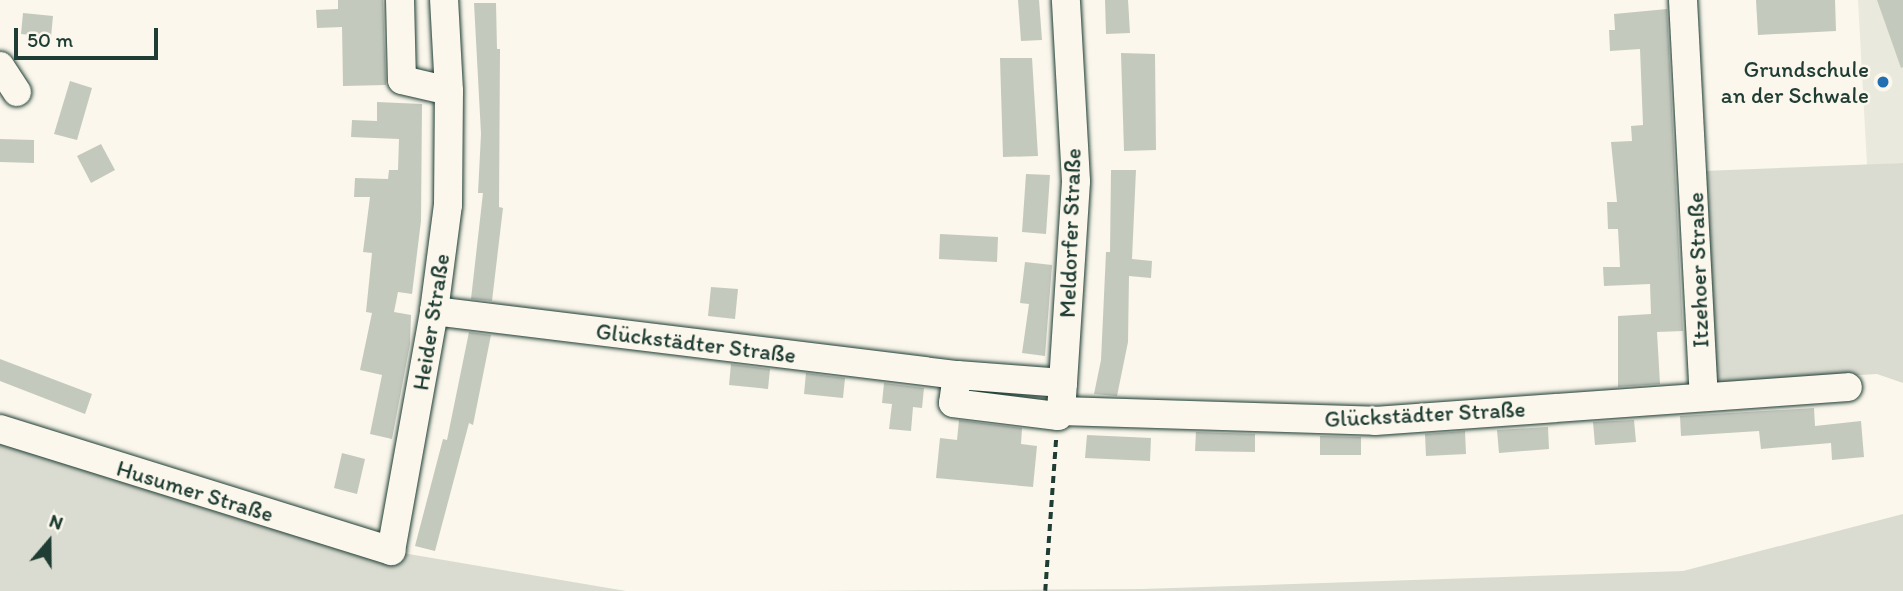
<!DOCTYPE html>
<meta charset="utf-8">
<style>
body{margin:0}
#map{position:relative;width:1903px;height:591px;overflow:hidden;background:#fbf7ec;font-family:Itim,sans-serif}
div>[style]{position:absolute}
.built>*{inset:0;background:#eae9de}
.green>*{inset:0;background:#dbdcd1}
.building>*{inset:0;background:#c4c9be}
.path>*{height:3.5px;margin-top:-1.75px;transform-origin:0;background:repeating-linear-gradient(90deg,#1f3d34 0 7px,transparent 0 12px)}
.roads{filter:drop-shadow(0 0 2px #1f3d34) drop-shadow(0 0 2px #1f3d34)}
.minor>*{height:28px;margin:-14px;padding:0 14px;transform-origin:14px;border-radius:14px;background:#fbf7ec}
.dots>*{width:19px;height:19px;translate:-50% -50%;box-sizing:border-box;border:4px solid #fbf7ec;border-radius:50%}
span{translate:-50% -50%;white-space:nowrap;text-align:center;line-height:1.15;-webkit-text-stroke:5px #fbf7ec;paint-order:stroke}
.poi-label{font-size:23px;color:#1f3d34}
.right{translate:-100% -50%;text-align:right}
.street-label{font-size:23px;color:#1f3d34}
.north{position:absolute;left:14px;top:507px;width:70px;height:70px;-webkit-text-stroke:5px #fbf7ec;paint-order:stroke;rotate:20deg;font-size:19px;font-weight:700;line-height:28px;text-align:center;color:#1f3d34}
.north::after{content:'';display:block;margin:auto;width:24px;height:32px;background:#1f3d34;clip-path:polygon(50% 0,100% 100%,50% 72%,0 100%)}
.scale{position:absolute;left:14px;top:28px;width:144px;height:32px;box-sizing:border-box;border:4px solid #1f3d34;border-top:0;padding-left:9px;font-size:21px;line-height:24px;white-space:nowrap;color:#1f3d34;-webkit-text-stroke:5px #fbf7ec;paint-order:stroke}
</style>
<div id="map">
<div class="built">
<div style="clip-path:polygon(1858px 0,1903px 0,1903px 163px,1867px 165px)"></div>
</div>
<div class="green">
<div style="clip-path:polygon(1903px 163px,1903px 383px,1877px 374px,1723px 383px,1711px 371px,1703px 171px)"></div>
<div style="clip-path:polygon(0 429px,391px 551px,626px 591px,0 591px)"></div>
<div style="clip-path:polygon(1903px 514px,1903px 591px,816px 591px,1142px 589px,1683px 571px)"></div>
</div>
<div class="building">
<div style="clip-path:polygon(338px 0,383px 0,386px 85px,343px 86px,342px 27px,317px 28px,316px 10px,338px 9px)"></div>
<div style="clip-path:polygon(1018px 0,1039px 0,1042px 40px,1021px 41px)"></div>
<div style="clip-path:polygon(1105px 0,1128px 0,1130px 33px,1106px 34px)"></div>
<div style="clip-path:polygon(1756px 0,1835px 0,1836px 31px,1758px 35px)"></div>
<div style="clip-path:polygon(1877px 0,1903px 0,1903px 67px,1901px 68px)"></div>
<div style="clip-path:polygon(474px 3px,496px 3px,497px 49px,500px 49px,499px 207px,503px 208px,492px 301px,471px 299px,483px 193px,478px 193px,481px 134px)"></div>
<div style="clip-path:polygon(1667px 9px,1683px 331px,1657px 332px,1660px 384px,1618px 387px,1618px 316px,1651px 314px,1650px 284px,1604px 286px,1603px 267px,1620px 267px,1618px 229px,1608px 229px,1607px 202px,1617px 202px,1611px 142px,1632px 141px,1631px 126px,1643px 125px,1640px 49px,1610px 51px,1609px 30px,1615px 30px,1614px 14px)"></div>
<div style="clip-path:polygon(23px 13px,53px 16px,51px 37px,21px 34px)"></div>
<div style="clip-path:polygon(1121px 53px,1155px 54px,1156px 150px,1124px 151px)"></div>
<div style="clip-path:polygon(1000px 58px,1032px 58px,1038px 156px,1003px 157px)"></div>
<div style="clip-path:polygon(70px 81px,92px 88px,77px 140px,54px 134px)"></div>
<div style="clip-path:polygon(377px 102px,422px 104px,421px 221px,412px 294px,398px 292px,394px 312px,411px 315px,410px 344px,392px 439px,370px 434px,382px 375px,360px 370px,372px 313px,366px 312px,372px 253px,363px 252px,370px 197px,354px 197px,355px 178px,388px 179px,389px 170px,398px 170px,399px 139px,351px 137px,352px 120px,377px 121px)"></div>
<div style="clip-path:polygon(0 139px,34px 140px,34px 163px,0 162px)"></div>
<div style="clip-path:polygon(101px 144px,115px 170px,91px 183px,77px 156px)"></div>
<div style="clip-path:polygon(1111px 170px,1136px 170px,1132px 259px,1152px 261px,1151px 278px,1129px 276px,1128px 342px,1117px 396px,1094px 394px,1101px 360px,1106px 252px,1110px 252px)"></div>
<div style="clip-path:polygon(1026px 174px,1050px 175px,1046px 234px,1022px 232px)"></div>
<div style="clip-path:polygon(940px 234px,998px 237px,997px 262px,939px 259px)"></div>
<div style="clip-path:polygon(1025px 262px,1052px 265px,1045px 356px,1022px 353px,1029px 304px,1020px 303px)"></div>
<div style="clip-path:polygon(711px 287px,738px 289px,735px 319px,708px 316px)"></div>
<div style="clip-path:polygon(469px 332px,491px 335px,473px 425px,469px 423px,435px 551px,415px 546px,443px 439px,447px 440px)"></div>
<div style="clip-path:polygon(0 359px,92px 394px,85px 414px,0 381px)"></div>
<div style="clip-path:polygon(731px 364px,770px 369px,768px 389px,729px 385px)"></div>
<div style="clip-path:polygon(806px 373px,845px 378px,843px 398px,804px 394px)"></div>
<div style="clip-path:polygon(884px 383px,924px 388px,922px 408px,913px 407px,911px 431px,889px 429px,892px 404px,882px 403px)"></div>
<div style="clip-path:polygon(1814px 408px,1815px 426px,1861px 421px,1864px 457px,1832px 460px,1831px 443px,1761px 449px,1759px 431px,1681px 436px,1680px 416px)"></div>
<div style="clip-path:polygon(959px 420px,1022px 428px,1021px 444px,1037px 446px,1033px 487px,936px 478px,940px 438px,957px 440px)"></div>
<div style="clip-path:polygon(1634px 420px,1636px 442px,1595px 445px,1593px 422px)"></div>
<div style="clip-path:polygon(1548px 427px,1549px 449px,1499px 453px,1497px 430px)"></div>
<div style="clip-path:polygon(1465px 431px,1466px 454px,1426px 456px,1425px 434px)"></div>
<div style="clip-path:polygon(1196px 432px,1255px 434px,1255px 452px,1195px 451px)"></div>
<div style="clip-path:polygon(1087px 435px,1151px 438px,1150px 461px,1085px 458px)"></div>
<div style="clip-path:polygon(1320px 436px,1361px 437px,1361px 455px,1320px 455px)"></div>
<div style="clip-path:polygon(342px 453px,365px 459px,357px 494px,334px 488px)"></div>
</div>
<div class="path">
<div style="left:1045px;top:591px;width:152px;rotate:-85.9deg"></div>
</div>
<div class="roads">
<div class="minor">
<div style="left:400px;top:0;width:80px;rotate:88.6deg"></div>
<div style="left:402px;top:80px;width:48px;rotate:13.2deg"></div>
<div style="left:1683px;top:0;width:397px;rotate:87deg"></div>
<div style="left:0;top:66px;width:31px;rotate:57deg"></div>
<div style="left:434px;top:311px;width:527px;rotate:6.98deg"></div>
<div style="left:1063px;top:383px;width:106px;rotate:-175.7deg"></div>
<div style="left:957px;top:375px;width:28px;rotate:98deg"></div>
<div style="left:953px;top:403px;width:106px;rotate:7.1deg"></div>
<div style="left:1058px;top:416px;width:6px;rotate:-59deg"></div>
<div style="left:1061px;top:411px;width:28px;rotate:-86deg"></div>
<div style="left:1063px;top:383px;width:202px;rotate:-86.3deg"></div>
<div style="left:1076px;top:181px;width:181px;rotate:-93.2deg"></div>
<div style="left:1061px;top:411px;width:314px;rotate:1.8deg"></div>
<div style="left:1375px;top:421px;width:474px;rotate:-4.1deg"></div>
<div style="left:0;top:429px;width:410px;rotate:17.3deg"></div>
<div style="left:391px;top:551px;width:244px;rotate:-79.8deg"></div>
<div style="left:434px;top:311px;width:107px;rotate:-82.5deg"></div>
<div style="left:448px;top:205px;width:114px;rotate:-89.5deg"></div>
<div style="left:449px;top:91px;width:91px;rotate:-93.1deg"></div>
</div>
</div>
<div class="dots">
<div style="left:1883px;top:82px;background:#1f6fb2"></div>
</div>
<div class="poi-label">
<span class="right" style="left:1869px;top:82px">Grundschule<br>an der Schwale</span>
</div>
<div class="street-label">
<span style="left:1070px;top:233px;rotate:-88deg">Meldorfer Straße</span>
<span style="left:1698px;top:270px;rotate:-92deg">Itzehoer Straße</span>
<span style="left:431px;top:322px;rotate:-81deg">Heider Straße</span>
<span style="left:696px;top:343px;rotate:7deg">Glückstädter Straße</span>
<span style="left:1425px;top:414px;rotate:-3deg">Glückstädter Straße</span>
<span style="left:195px;top:491px;rotate:17deg">Husumer Straße</span>
</div>
<div class="north">N</div>
<div class="scale">50 m</div>
</div>
